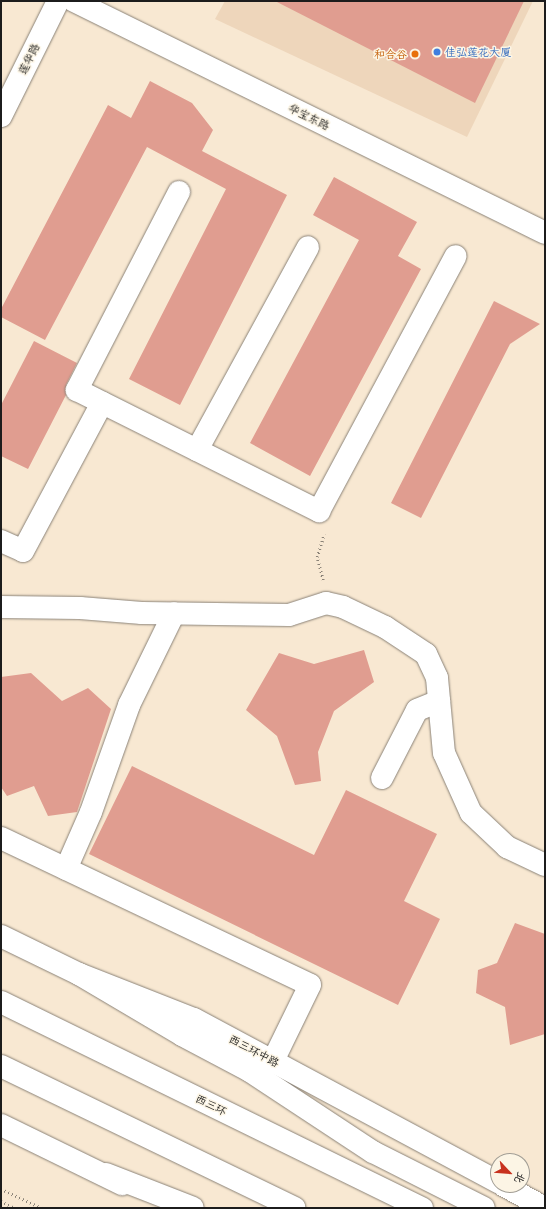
<!DOCTYPE html>
<meta charset="utf-8">
<style>
body{margin:0}
#map{position:relative;width:546px;height:1209px;overflow:hidden;background:#f8e8d2;font-family:Mali,"LXGW WenKai TC",sans-serif}
div>[style]{position:absolute}
.built>*{inset:0;background:#eed6bb}
.building>*{inset:0;background:#e09d90}
.path>*{height:2.5px;margin-top:-1.25px;transform-origin:0;background:repeating-linear-gradient(90deg,#8a8277 0 1px,transparent 0 4px)}
.roads{filter:drop-shadow(0 0 1px #8a8277) drop-shadow(0 0 1px #8a8277)}
.minor>*{height:22px;margin:-11px;padding:0 11px;transform-origin:11px;border-radius:11px;background:#fff}
.highway>*{height:22px;margin:-11px;padding:0 11px;transform-origin:11px;border-radius:11px;background:#fff}
.dots>*{width:11px;height:11px;translate:-50% -50%;box-sizing:border-box;border:2px solid #fcf5e5;border-radius:50%}
span{translate:-50% -50%;white-space:nowrap;text-align:center;line-height:1.15;-webkit-text-stroke:3px #fcf5e5;paint-order:stroke}
.shop-label{font-size:11px;color:#366cbe}
.left{translate:0 -50%;text-align:left}
.food-label{font-size:11px;color:#c56008}
.right{translate:-100% -50%;text-align:right}
.street-label{font-size:11px;color:#1c1c1c}
.frame{position:absolute;inset:0;border:2px solid #1c1c1c;pointer-events:none}
.north{position:absolute;left:490px;top:1153px;width:40px;height:40px;box-sizing:border-box;background:#fcf5e5;border:1px solid #a29e95;border-radius:50%;rotate:116deg;font-size:11px;font-weight:700;line-height:16px;text-align:center;color:#1c1c1c}
.north::after{content:'';display:block;margin:auto;width:14px;height:18px;background:#c8321e;clip-path:polygon(50% 0,100% 100%,50% 72%,0 100%)}
</style>
<div id="map">
<div class="built">
<div style="clip-path:polygon(225px 1px,533px 1px,467px 137px,215px 19px)"></div>
</div>
<div class="building">
<div style="clip-path:polygon(275px 1px,524px 1px,475px 103px)"></div>
<div style="clip-path:polygon(150px 81px,192px 103px,213px 130px,202px 151px,287px 195px,180px 405px,129px 379px,226px 189px,147px 147px,45px 340px,1px 317px,1px 309px,108px 105px,131px 118px)"></div>
<div style="clip-path:polygon(334px 177px,417px 222px,398px 256px,421px 269px,310px 476px,250px 443px,359px 240px,313px 215px)"></div>
<div style="clip-path:polygon(494px 301px,540px 324px,510px 344px,421px 518px,391px 503px)"></div>
<div style="clip-path:polygon(34px 341px,77px 363px,66px 385px,66px 395px,28px 469px,1px 456px,1px 405px)"></div>
<div style="clip-path:polygon(364px 650px,374px 682px,334px 711px,318px 752px,321px 781px,295px 785px,277px 736px,246px 710px,279px 653px,314px 664px)"></div>
<div style="clip-path:polygon(31px 673px,62px 701px,88px 688px,111px 709px,77px 812px,48px 816px,34px 786px,7px 796px,1px 787px,1px 677px)"></div>
<div style="clip-path:polygon(132px 766px,314px 855px,346px 790px,437px 834px,404px 901px,440px 919px,398px 1005px,89px 854px)"></div>
<div style="clip-path:polygon(515px 923px,545px 934px,545px 1034px,510px 1045px,505px 1007px,476px 993px,478px 970px,497px 963px)"></div>
</div>
<div class="path">
<div style="left:323px;top:580px;width:24px;rotate:-105deg"></div>
<div style="left:317px;top:557px;width:24px;rotate:-73deg"></div>
<div style="left:1px;top:1189px;width:45px;rotate:24.9deg"></div>
<div style="left:1px;top:1201px;width:16px;rotate:27deg"></div>
</div>
<div class="roads">
<div class="minor">
<div style="left:74px;top:1px;width:525px;rotate:26.22deg"></div>
<div style="left:1px;top:116px;width:128px;rotate:-63.6deg"></div>
<div style="left:179px;top:192px;width:223px;rotate:117.3deg"></div>
<div style="left:77px;top:390px;width:271px;rotate:26.6deg"></div>
<div style="left:319px;top:511px;width:289px;rotate:-61.8deg"></div>
<div style="left:197px;top:450px;width:231px;rotate:-61.3deg"></div>
<div style="left:1px;top:541px;width:24px;rotate:24deg"></div>
<div style="left:23px;top:551px;width:168px;rotate:-61.9deg"></div>
<div style="left:1px;top:607px;width:79px;rotate:0.7deg"></div>
<div style="left:80px;top:608px;width:62px;rotate:4.6deg"></div>
<div style="left:142px;top:613px;width:147px;rotate:0.8deg"></div>
<div style="left:289px;top:615px;width:39px;rotate:-18deg"></div>
<div style="left:326px;top:603px;width:17px;rotate:13deg"></div>
<div style="left:343px;top:607px;width:47px;rotate:25.5deg"></div>
<div style="left:385px;top:627px;width:49px;rotate:33.4deg"></div>
<div style="left:426px;top:654px;width:26px;rotate:65deg"></div>
<div style="left:437px;top:678px;width:75px;rotate:84.7deg"></div>
<div style="left:444px;top:753px;width:66px;rotate:65.8deg"></div>
<div style="left:471px;top:813px;width:50px;rotate:43.4deg"></div>
<div style="left:507px;top:847px;width:42px;rotate:25.3deg"></div>
<div style="left:382px;top:778px;width:76px;rotate:-62.8deg"></div>
<div style="left:417px;top:710px;width:24px;rotate:-22deg"></div>
<div style="left:1px;top:838px;width:342px;rotate:25.4deg"></div>
<div style="left:310px;top:985px;width:85px;rotate:116deg"></div>
<div style="left:66px;top:869px;width:62px;rotate:-66.3deg"></div>
<div style="left:91px;top:812px;width:114px;rotate:-70.4deg"></div>
<div style="left:129px;top:705px;width:102px;rotate:-63.9deg"></div>
<div style="left:1px;top:936px;width:87px;rotate:26deg"></div>
<div style="left:79px;top:974px;width:123px;rotate:21.4deg"></div>
<div style="left:194px;top:1019px;width:345px;rotate:28.2deg"></div>
<div style="left:1px;top:1125px;width:135px;rotate:26deg"></div>
<div style="left:503px;top:1185px;width:48px;rotate:28.7deg"></div>
</div>
<div class="highway">
<div style="left:79px;top:974px;width:120px;rotate:30.6deg"></div>
<div style="left:182px;top:1035px;width:77px;rotate:27.9deg"></div>
<div style="left:250px;top:1071px;width:147px;rotate:33.4deg"></div>
<div style="left:373px;top:1152px;width:124px;rotate:26.8deg"></div>
<div style="left:1px;top:1002px;width:469px;rotate:26.1deg"></div>
<div style="left:1px;top:1066px;width:326px;rotate:25.8deg"></div>
<div style="left:106px;top:1174px;width:93px;rotate:21.3deg"></div>
</div>
</div>
<div class="dots">
<div style="left:437px;top:52px;background:#3f7fe0"></div>
<div style="left:415px;top:54px;background:#e8710a"></div>
</div>
<div class="shop-label">
<span class="left" style="left:445px;top:52px">佳弘莲花大厦</span>
</div>
<div class="food-label">
<span class="right" style="left:407px;top:54px">和合谷</span>
</div>
<div class="street-label">
<span style="left:29px;top:59px;rotate:-64deg">莲华路</span>
<span style="left:309px;top:117px;rotate:26deg">华宝东路</span>
<span style="left:254px;top:1051px;rotate:28deg">西三环中路</span>
<span style="left:211px;top:1105px;rotate:26deg">西三环</span>
</div>
<div class="frame"></div>
<div class="north">北</div>
</div>
